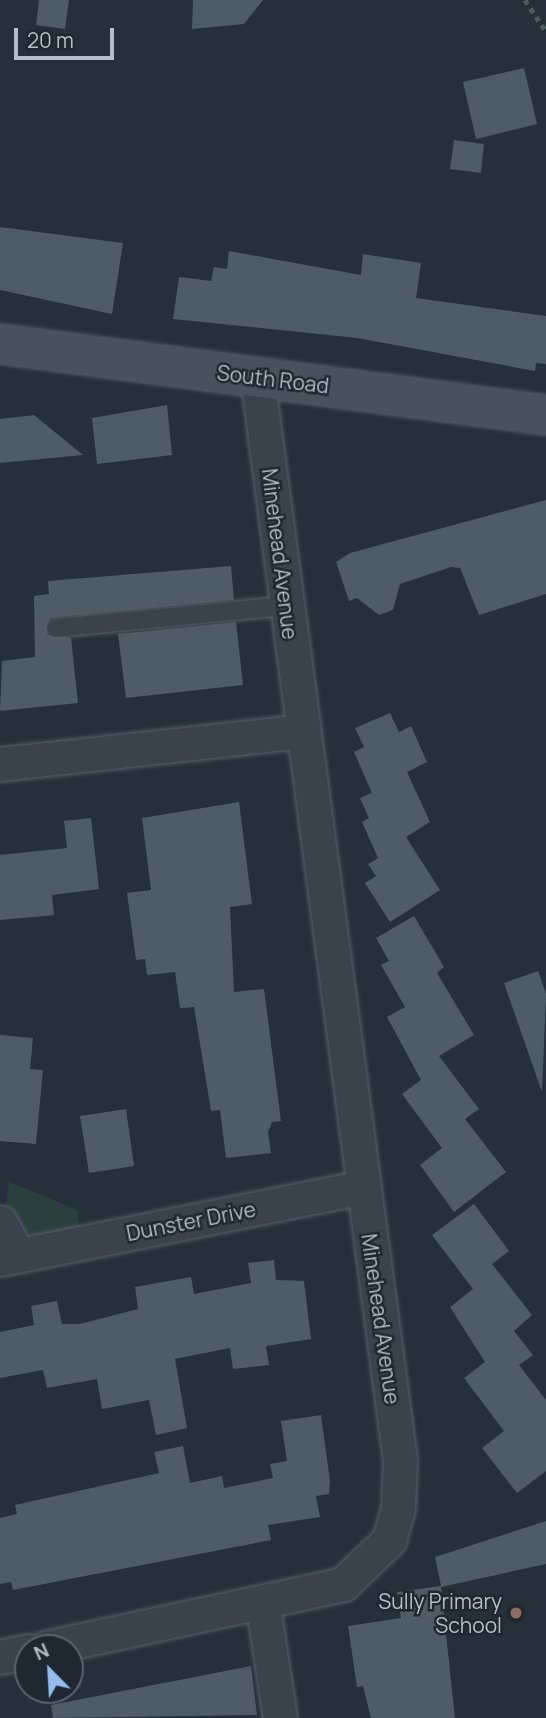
<!DOCTYPE html>
<style>
body{margin:0}
#map{position:relative;width:546px;height:1718px;overflow:hidden;background:#26303a;font-family:Manrope,sans-serif}
div>[style]{position:absolute}
.green>*{inset:0;background:#2b3f3e}
.building>*{inset:0;background:#4f5b65}
.path>*{height:4.5px;margin-top:-2.25px;transform-origin:0;background:repeating-linear-gradient(90deg,#4a5c5d 0 5px,transparent 0 10px)}
.roads{filter:drop-shadow(0 0 2px #586069) drop-shadow(0 0 2px #586069)}
.lane>*{height:18px;margin:-9px;padding:0 9px;transform-origin:9px;border-radius:9px;background:#3a424b}
.street>*{height:33px;margin:-16.5px;padding:0 16.5px;transform-origin:16.5px;border-radius:16.5px;background:#3a424b}
.secondary>*{height:38px;margin:-19px;padding:0 19px;transform-origin:19px;border-radius:19px;background:#48525d}
.dots>*{width:19px;height:19px;translate:-50% -50%;box-sizing:border-box;border:4px solid #1f2730;border-radius:50%}
span{translate:-50% -50%;white-space:nowrap;text-align:center;line-height:1.15;-webkit-text-stroke:5px #1f2730;paint-order:stroke}
.street-label{font-size:21px;color:#b5bdc6}
.poi-label{font-size:21px;color:#b5bdc6}
.right{translate:-100% -50%;text-align:right}
.north{position:absolute;left:14px;top:1634px;width:70px;height:70px;box-sizing:border-box;background:#1f2730;border:2px solid #5b636c;border-radius:50%;rotate:336deg;font-size:19px;font-weight:700;line-height:28px;text-align:center;color:#b5bdc6}
.north::after{content:'';display:block;margin:auto;width:24px;height:32px;background:#94bded;clip-path:polygon(50% 0,100% 100%,50% 72%,0 100%)}
.scale{position:absolute;left:14px;top:28px;width:100px;height:32px;box-sizing:border-box;border:4px solid #b5bdc6;border-top:0;padding-left:9px;font-size:21px;line-height:24px;white-space:nowrap;color:#b5bdc6;-webkit-text-stroke:5px #1f2730;paint-order:stroke}
</style>
<div id="map">
<div class="green">
<div style="clip-path:polygon(9px 1182px,77px 1210px,80px 1230px,35px 1236px,23px 1230px,6px 1203px)"></div>
</div>
<div class="building">
<div style="clip-path:polygon(39px 0,69px 0,65px 29px,36px 25px)"></div>
<div style="clip-path:polygon(193px 0,263px 0,244px 24px,192px 29px)"></div>
<div style="clip-path:polygon(524px 68px,537px 124px,476px 139px,463px 82px)"></div>
<div style="clip-path:polygon(454px 140px,484px 144px,481px 173px,450px 169px)"></div>
<div style="clip-path:polygon(0 227px,123px 243px,112px 314px,0 290px)"></div>
<div style="clip-path:polygon(229px 251px,361px 275px,363px 254px,421px 263px,416px 298px,546px 316px,546px 364px,536px 363px,535px 371px,357px 338px,173px 319px,179px 277px,211px 281px,214px 267px,227px 269px)"></div>
<div style="clip-path:polygon(167px 405px,172px 455px,97px 464px,92px 418px)"></div>
<div style="clip-path:polygon(34px 415px,83px 455px,0 463px,0 419px)"></div>
<div style="clip-path:polygon(546px 500px,546px 594px,479px 615px,460px 568px,451px 567px,400px 584px,393px 610px,379px 615px,357px 598px,349px 601px,336px 562px,350px 553px)"></div>
<div style="clip-path:polygon(231px 566px,234px 600px,50px 618px,47px 635px,71px 638px,78px 703px,0 711px,2px 661px,35px 657px,34px 596px,49px 594px,48px 581px)"></div>
<div style="clip-path:polygon(236px 622px,243px 685px,126px 698px,118px 634px)"></div>
<div style="clip-path:polygon(390px 713px,399px 732px,411px 726px,427px 762px,407px 772px,430px 822px,406px 837px,440px 890px,390px 922px,365px 883px,376px 876px,368px 864px,378px 858px,362px 822px,369px 818px,360px 798px,372px 793px,354px 752px,364px 747px,355px 728px)"></div>
<div style="clip-path:polygon(239px 802px,252px 904px,230px 907px,234px 992px,264px 989px,281px 1121px,272px 1122px,268px 1132px,271px 1153px,226px 1158px,220px 1110px,211px 1111px,194px 1007px,180px 1008px,175px 972px,147px 975px,145px 959px,136px 960px,127px 893px,151px 890px,142px 818px)"></div>
<div style="clip-path:polygon(91px 818px,99px 889px,52px 895px,54px 915px,0 920px,0 855px,67px 848px,64px 821px)"></div>
<div style="clip-path:polygon(414px 916px,444px 967px,437px 973px,474px 1035px,439px 1056px,479px 1109px,465px 1119px,506px 1172px,454px 1212px,420px 1165px,442px 1148px,402px 1094px,421px 1080px,387px 1017px,405px 1007px,381px 965px,389px 961px,376px 938px)"></div>
<div style="clip-path:polygon(538px 971px,546px 994px,542px 1092px,504px 983px)"></div>
<div style="clip-path:polygon(0 1035px,33px 1038px,30px 1069px,43px 1070px,36px 1144px,0 1141px)"></div>
<div style="clip-path:polygon(126px 1109px,134px 1166px,89px 1173px,80px 1116px)"></div>
<div style="clip-path:polygon(474px 1204px,509px 1251px,492px 1264px,532px 1315px,514px 1331px,533px 1355px,519px 1365px,546px 1400px,546px 1471px,517px 1493px,482px 1448px,504px 1431px,464px 1378px,485px 1362px,450px 1307px,473px 1289px,432px 1235px)"></div>
<div style="clip-path:polygon(274px 1260px,276px 1280px,304px 1281px,311px 1339px,266px 1346px,269px 1365px,233px 1369px,230px 1348px,175px 1359px,187px 1428px,156px 1435px,149px 1400px,102px 1409px,97px 1379px,47px 1388px,43px 1370px,0 1378px,0 1332px,34px 1325px,31px 1306px,57px 1301px,62px 1324px,80px 1324px,138px 1309px,135px 1287px,191px 1277px,194px 1294px,251px 1283px,248px 1263px)"></div>
<div style="clip-path:polygon(321px 1415px,330px 1481px,329px 1494px,316px 1496px,320px 1517px,268px 1525px,271px 1540px,13px 1590px,11px 1582px,0 1584px,0 1518px,17px 1514px,15px 1505px,159px 1473px,154px 1452px,183px 1446px,190px 1483px,222px 1476px,224px 1488px,273px 1478px,270px 1464px,287px 1461px,281px 1421px)"></div>
<div style="clip-path:polygon(546px 1521px,546px 1564px,441px 1587px,455px 1718px,371px 1718px,363px 1686px,357px 1687px,348px 1626px,401px 1618px,397px 1592px,441px 1586px,435px 1557px)"></div>
<div style="clip-path:polygon(251px 1666px,257px 1715px,53px 1718px,51px 1705px)"></div>
</div>
<div class="path">
<div style="left:525px;top:0;width:37px;rotate:56deg"></div>
</div>
<div class="roads">
<div class="lane">
<div style="left:56px;top:628px;width:231px;rotate:-5.5deg"></div>
</div>
<div class="street">
<div style="left:0;top:764px;width:304px;rotate:-6.2deg"></div>
<div style="left:0;top:1222px;width:38px;rotate:61deg"></div>
<div style="left:0;top:1259px;width:370px;rotate:-11.2deg"></div>
<div style="left:263px;top:1606px;width:113px;rotate:81.4deg"></div>
<div style="left:45px;top:1648px;width:305px;rotate:-12.1deg"></div>
<div style="left:343px;top:1584px;width:64px;rotate:-43.7deg"></div>
<div style="left:389px;top:1540px;width:33px;rotate:-74deg"></div>
<div style="left:398px;top:1508px;width:47px;rotate:-87.6deg"></div>
<div style="left:400px;top:1461px;width:1093px;rotate:-97.51deg"></div>
<div style="left:0;top:1657px;width:29px;rotate:-12deg"></div>
</div>
<div class="secondary">
<div style="left:0;top:344px;width:551px;rotate:7.41deg"></div>
</div>
</div>
<div class="dots">
<div style="left:516px;top:1613px;background:#8d6e63"></div>
</div>
<div class="street-label">
<span style="left:273px;top:379px;rotate:7deg">South Road</span>
<span style="left:280px;top:554px;rotate:83deg">Minehead Avenue</span>
<span style="left:191px;top:1221px;rotate:-11deg">Dunster Drive</span>
<span style="left:381px;top:1319px;rotate:82deg">Minehead Avenue</span>
</div>
<div class="poi-label">
<span class="right" style="left:502px;top:1613px">Sully Primary<br>School</span>
</div>
<div class="north">N</div>
<div class="scale">20 m</div>
</div>
